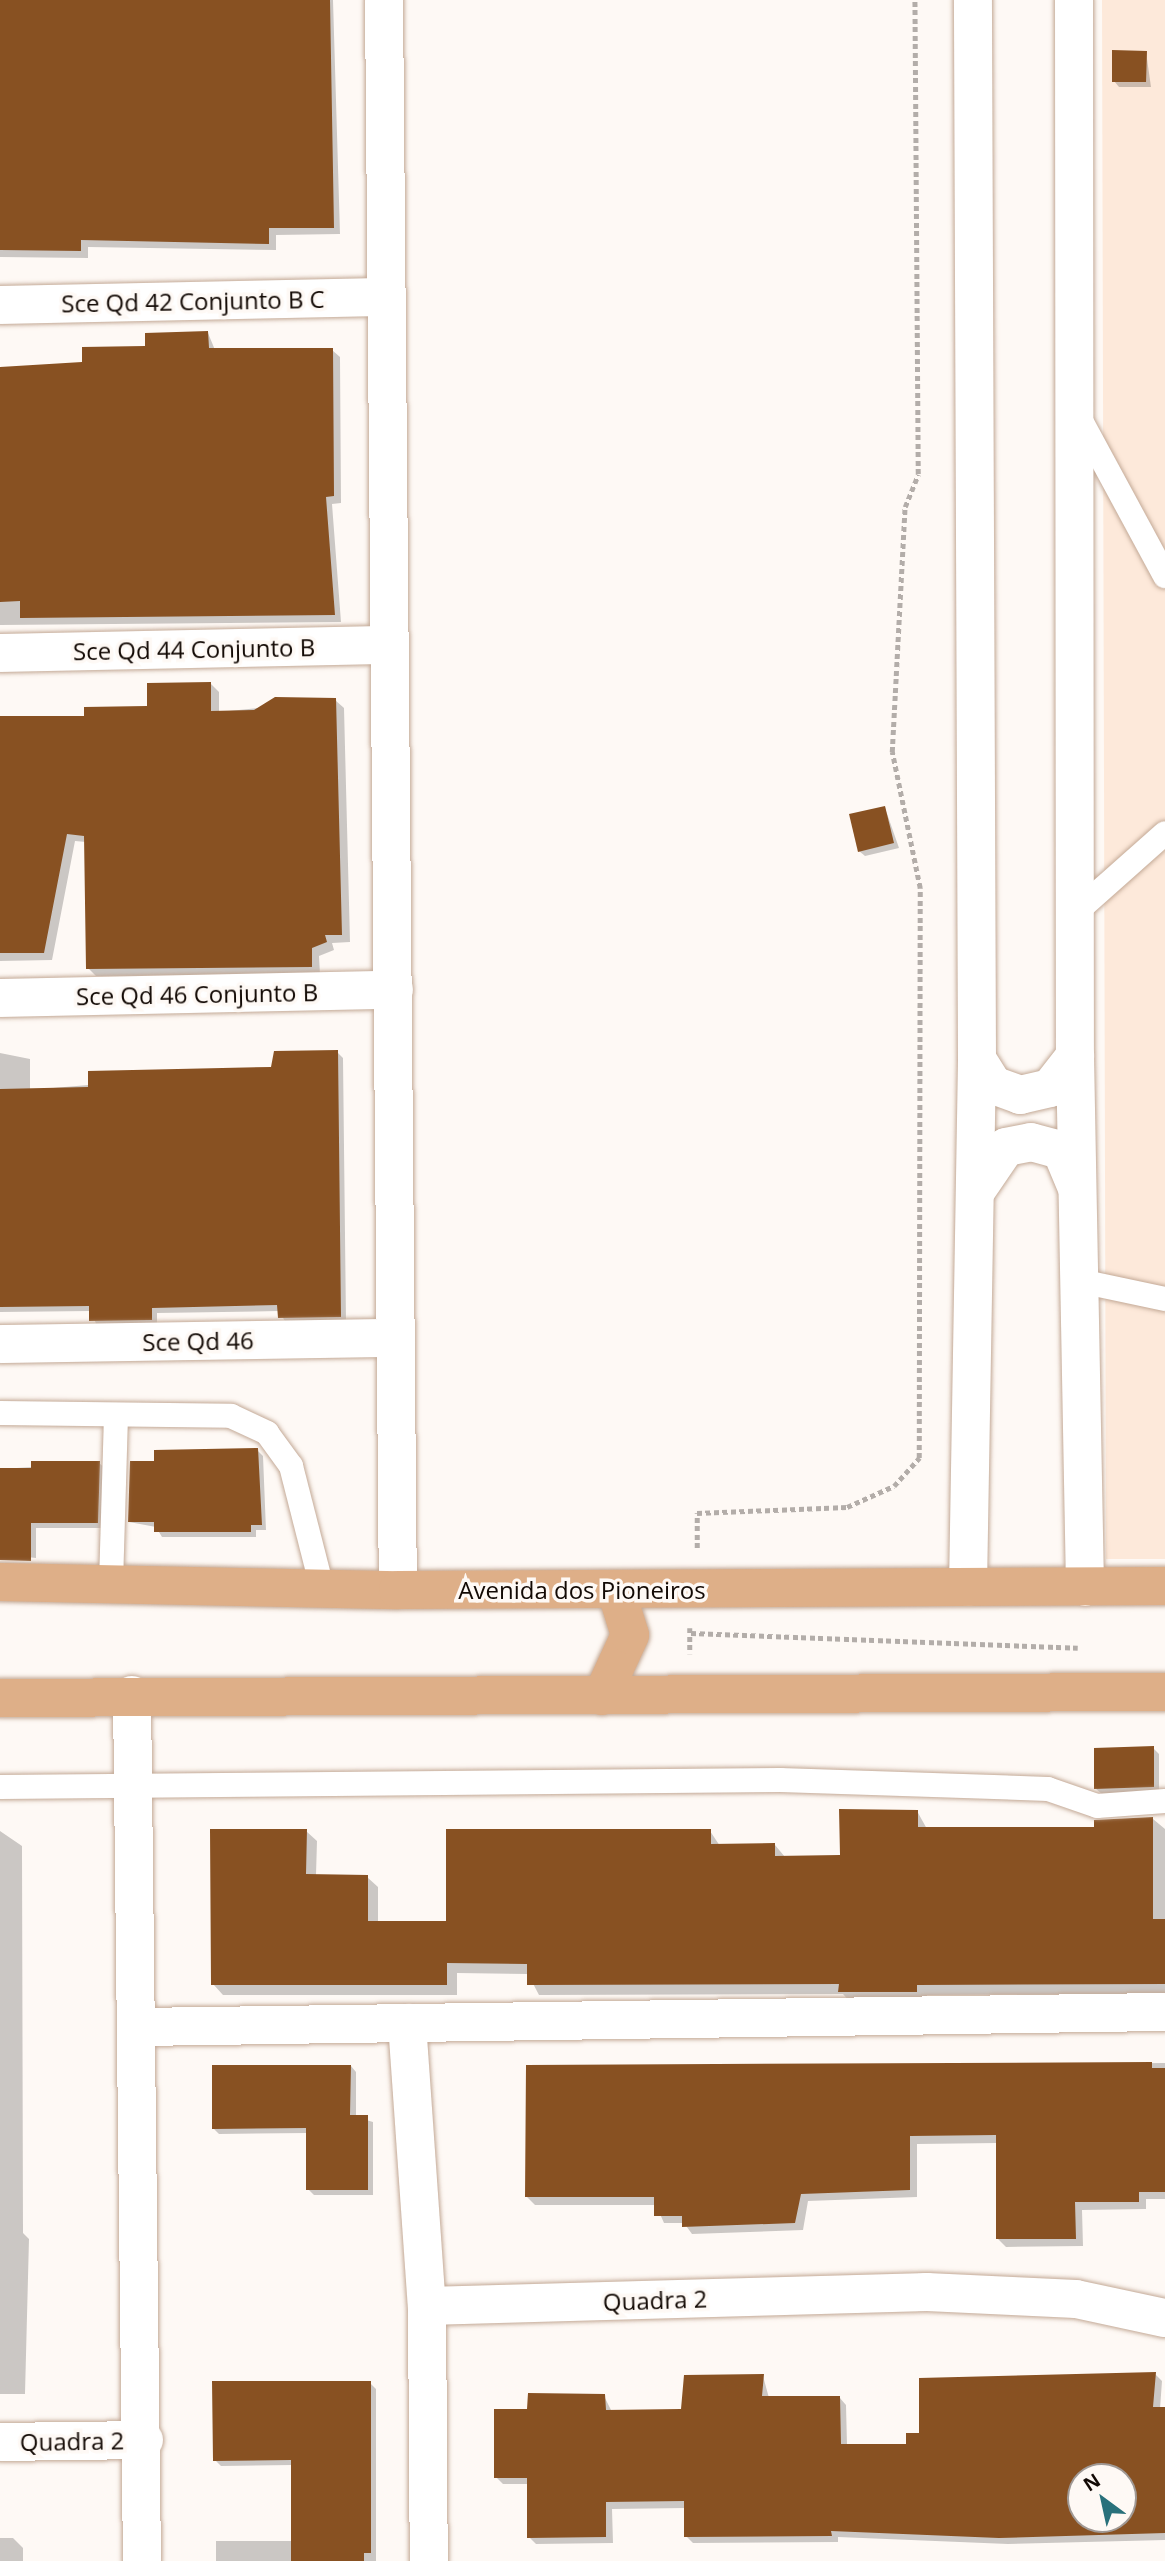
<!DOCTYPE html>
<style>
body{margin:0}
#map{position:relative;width:1165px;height:2561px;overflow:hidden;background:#fef9f5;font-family:"Open Sans",sans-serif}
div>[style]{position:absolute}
.built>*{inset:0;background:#fde9da}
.shadow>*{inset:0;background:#0003}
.building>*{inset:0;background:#885122}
.path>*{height:4.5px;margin-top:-2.25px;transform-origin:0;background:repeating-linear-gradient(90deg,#b3ada9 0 5px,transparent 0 8.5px)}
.roads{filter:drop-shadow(0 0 2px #c3a996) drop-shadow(0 0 2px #c3a996)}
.service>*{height:24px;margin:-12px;padding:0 12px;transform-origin:12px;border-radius:12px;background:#fff}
.minor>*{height:38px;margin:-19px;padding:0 19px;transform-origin:19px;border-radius:19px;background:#fff}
.secondary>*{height:38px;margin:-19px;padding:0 19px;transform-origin:19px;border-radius:19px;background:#fff}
.primary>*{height:38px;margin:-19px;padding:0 19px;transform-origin:19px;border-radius:19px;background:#deaf88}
span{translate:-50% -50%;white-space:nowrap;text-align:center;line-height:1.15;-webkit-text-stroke:7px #fef9f5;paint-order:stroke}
.street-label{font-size:24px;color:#120904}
.north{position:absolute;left:1067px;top:2463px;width:70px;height:70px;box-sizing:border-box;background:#fef9f5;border:2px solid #a09995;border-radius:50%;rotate:327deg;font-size:19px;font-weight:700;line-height:28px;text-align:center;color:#120904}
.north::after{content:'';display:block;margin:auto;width:24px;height:32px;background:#29717b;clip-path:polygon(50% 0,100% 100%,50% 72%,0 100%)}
</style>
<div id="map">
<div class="built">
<div style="clip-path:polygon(1102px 0,1165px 0,1165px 1559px,1106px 1559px)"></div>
</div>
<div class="shadow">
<div style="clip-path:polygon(0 0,333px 0,340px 234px,276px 235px,276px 250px,88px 247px,88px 258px,0 257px)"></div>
<div style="clip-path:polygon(1146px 52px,1151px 87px,1119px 87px,1114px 81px)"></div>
<div style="clip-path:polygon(208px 333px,215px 350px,332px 350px,340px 357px,341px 503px,332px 504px,341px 622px,0 625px,0 368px,84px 364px)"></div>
<div style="clip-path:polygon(211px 684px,219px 692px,219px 712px,335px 700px,344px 708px,350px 942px,332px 943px,334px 950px,319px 956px,320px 975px,96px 976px,88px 968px,86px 842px,75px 841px,52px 960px,0 961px,0 718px,86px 718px,149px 708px)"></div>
<div style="clip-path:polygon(885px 808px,899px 848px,865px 856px,859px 851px)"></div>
<div style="clip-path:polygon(337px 1052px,343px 1058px,346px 1322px,286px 1323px,279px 1311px,157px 1313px,157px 1325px,97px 1326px,91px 1311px,0 1312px,0 1053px,30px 1059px,30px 1090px,273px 1069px)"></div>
<div style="clip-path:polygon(257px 1450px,263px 1456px,266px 1530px,256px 1530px,256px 1537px,162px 1537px,156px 1527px,129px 1522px,155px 1462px)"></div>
<div style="clip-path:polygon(99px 1463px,105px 1468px,103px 1528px,36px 1528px,36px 1558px,0 1554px,0 1469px)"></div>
<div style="clip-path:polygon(1153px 1748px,1159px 1754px,1159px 1792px,1102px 1794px,1096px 1789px)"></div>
<div style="clip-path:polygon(917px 1811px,927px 1829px,1096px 1829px,1096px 1822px,1153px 1819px,1165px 1829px,1165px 1994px,927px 1995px,927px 2002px,850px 2002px,843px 1994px,539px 1995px,528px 1974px,457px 1973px,457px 1995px,223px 1995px,213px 1984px,306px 1831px,317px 1841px,316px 1875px,367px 1877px,378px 1887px,378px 1923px,447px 1922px,710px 1831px,720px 1846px,775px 1845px,785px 1857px,842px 1857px)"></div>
<div style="clip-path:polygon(0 1831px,22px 1846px,23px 2233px,29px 2239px,25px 2394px,0 2394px)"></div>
<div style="clip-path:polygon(1165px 2063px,1165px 2199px,1146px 2199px,1146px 2209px,1082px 2210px,1083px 2246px,1006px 2247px,998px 2239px,998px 2143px,917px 2144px,917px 2197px,808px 2201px,803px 2230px,692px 2234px,684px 2223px,664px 2223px,656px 2205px,535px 2205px,527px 2197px,527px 2067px)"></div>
<div style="clip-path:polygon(351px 2066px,356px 2072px,356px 2117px,373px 2122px,373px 2195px,314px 2195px,308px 2189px,308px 2133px,219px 2134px,214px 2129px)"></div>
<div style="clip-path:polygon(evenodd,1155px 2374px,1162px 2381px,1160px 2409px,1165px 2409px,1165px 2540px,1008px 2544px,838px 2537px,838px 2542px,693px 2543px,686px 2536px,686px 2508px,612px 2509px,613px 2543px,536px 2544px,529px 2537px,529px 2484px,503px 2484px,496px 2477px,529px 2411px,604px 2396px,612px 2412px,683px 2411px,763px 2376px,769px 2398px,839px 2397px,846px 2405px,847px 2445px,908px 2446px,921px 2435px,1155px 2374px,1081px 2477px,1123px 2477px,1123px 2519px,1081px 2519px,1081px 2477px)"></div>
<div style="clip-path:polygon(370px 2383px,376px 2389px,376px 2561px,216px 2561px,216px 2541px,293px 2541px,293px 2465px,221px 2466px,215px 2460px)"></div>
<div style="clip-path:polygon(0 2538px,13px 2538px,23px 2548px,23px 2561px,0 2561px)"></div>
</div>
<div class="building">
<div style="clip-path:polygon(0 0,330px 0,334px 228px,269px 228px,269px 244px,81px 240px,81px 251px,0 250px)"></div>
<div style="clip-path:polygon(1112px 50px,1147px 51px,1146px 82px,1112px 82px)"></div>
<div style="clip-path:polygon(208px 331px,209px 348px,333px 348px,334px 496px,326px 497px,335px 615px,20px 618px,20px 601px,0 602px,0 367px,82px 362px,82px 347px,145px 346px,145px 333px)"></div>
<div style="clip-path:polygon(211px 682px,211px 711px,254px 710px,275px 697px,336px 698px,342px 935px,325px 935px,327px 942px,312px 948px,312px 967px,86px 969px,84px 836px,67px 834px,44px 953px,0 953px,0 716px,84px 716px,84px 707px,147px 706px,147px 683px)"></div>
<div style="clip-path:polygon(885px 806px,894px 843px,858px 852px,849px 814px)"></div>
<div style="clip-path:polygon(338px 1050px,341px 1317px,278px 1318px,277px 1305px,152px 1308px,152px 1320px,89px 1321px,89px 1306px,0 1307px,0 1089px,88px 1087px,88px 1071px,271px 1067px,274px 1051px)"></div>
<div style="clip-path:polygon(258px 1448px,262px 1525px,251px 1525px,251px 1532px,154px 1532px,154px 1522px,128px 1522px,130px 1461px,154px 1461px,154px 1450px)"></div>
<div style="clip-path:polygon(31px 1461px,100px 1461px,98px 1523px,31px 1523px,31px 1561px,0 1560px,0 1468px,31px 1468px)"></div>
<div style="clip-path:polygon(1154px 1746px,1154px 1787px,1094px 1789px,1094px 1748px)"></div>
<div style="clip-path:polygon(839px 1809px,918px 1810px,918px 1827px,1094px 1827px,1094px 1820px,1153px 1817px,1153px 1919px,1165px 1919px,1165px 1984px,917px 1985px,917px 1992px,838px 1992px,839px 1984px,527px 1985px,527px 1964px,447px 1963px,447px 1985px,211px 1985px,210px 1829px,307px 1829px,306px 1874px,368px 1875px,368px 1921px,446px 1921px,446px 1829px,711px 1829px,711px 1844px,775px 1843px,775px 1856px,840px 1855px)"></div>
<div style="clip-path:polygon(1152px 2062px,1152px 2068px,1165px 2068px,1165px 2192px,1139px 2192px,1139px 2202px,1075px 2202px,1076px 2239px,996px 2239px,996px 2135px,910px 2136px,910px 2190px,801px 2194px,795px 2223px,682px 2227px,682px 2216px,654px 2216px,654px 2197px,525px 2197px,526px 2065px)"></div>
<div style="clip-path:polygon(212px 2065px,351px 2065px,350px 2115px,368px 2115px,368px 2190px,306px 2190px,306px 2128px,212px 2129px)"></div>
<div style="clip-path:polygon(evenodd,1156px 2372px,1153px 2407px,1165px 2407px,1165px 2533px,999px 2538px,831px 2531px,832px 2536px,684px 2537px,684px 2501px,606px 2502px,606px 2537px,527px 2538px,527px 2478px,494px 2478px,494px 2409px,527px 2409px,528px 2393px,605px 2394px,606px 2410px,681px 2409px,684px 2375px,764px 2374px,762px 2396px,840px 2396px,841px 2444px,906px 2444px,906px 2433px,919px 2433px,919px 2378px,1156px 2372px,1081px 2477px,1123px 2477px,1123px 2519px,1081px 2519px,1081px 2477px)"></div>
<div style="clip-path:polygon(212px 2381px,371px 2381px,371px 2553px,364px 2553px,364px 2561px,291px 2561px,291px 2460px,213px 2461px)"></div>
</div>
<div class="path">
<div style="left:697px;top:1548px;width:35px;rotate:-90deg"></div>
<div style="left:697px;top:1513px;width:150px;rotate:-2.3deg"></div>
<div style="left:847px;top:1507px;width:51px;rotate:-24.1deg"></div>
<div style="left:894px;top:1486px;width:38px;rotate:-48deg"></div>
<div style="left:919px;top:1458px;width:570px;rotate:-89.9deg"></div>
<div style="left:920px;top:888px;width:139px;rotate:-101.6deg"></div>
<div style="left:892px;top:752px;width:245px;rotate:-87deg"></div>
<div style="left:905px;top:507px;width:35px;rotate:-68deg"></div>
<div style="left:918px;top:474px;width:474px;rotate:-90.4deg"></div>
<div style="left:690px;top:1628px;width:26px;rotate:90deg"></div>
<div style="left:691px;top:1633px;width:387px;rotate:2.2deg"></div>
</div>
<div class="roads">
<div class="service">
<div style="left:1079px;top:417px;width:181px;rotate:61.6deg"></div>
<div style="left:1075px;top:913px;width:120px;rotate:-41.6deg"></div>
<div style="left:1080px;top:1281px;width:87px;rotate:12deg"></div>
<div style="left:0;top:1413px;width:231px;rotate:0.7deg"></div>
<div style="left:231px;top:1416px;width:40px;rotate:25deg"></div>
<div style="left:267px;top:1433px;width:41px;rotate:54deg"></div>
<div style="left:291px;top:1466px;width:126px;rotate:75.7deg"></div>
<div style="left:111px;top:1584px;width:169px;rotate:-88.3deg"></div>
<div style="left:0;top:1787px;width:780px;rotate:-0.51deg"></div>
<div style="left:780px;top:1780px;width:268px;rotate:1.9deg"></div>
<div style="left:1048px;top:1789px;width:52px;rotate:19.1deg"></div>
<div style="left:1097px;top:1806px;width:68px;rotate:-4.2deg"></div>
</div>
<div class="minor">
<div style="left:384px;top:0;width:1590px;rotate:89.5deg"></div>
<div style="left:0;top:305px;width:386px;rotate:-1.2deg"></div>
<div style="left:0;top:653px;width:387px;rotate:-1.2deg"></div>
<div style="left:0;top:998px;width:394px;rotate:-1.2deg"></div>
<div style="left:0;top:1344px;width:396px;rotate:-0.9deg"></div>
<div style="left:132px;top:1695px;width:866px;rotate:89.34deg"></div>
<div style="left:407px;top:2023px;width:284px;rotate:86deg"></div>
<div style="left:427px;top:2306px;width:500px;rotate:-1.6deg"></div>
<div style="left:927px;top:2292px;width:149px;rotate:2.7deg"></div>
<div style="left:1076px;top:2299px;width:91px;rotate:12.1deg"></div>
<div style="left:139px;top:2027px;width:1026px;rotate:-0.84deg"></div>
<div style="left:427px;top:2306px;width:255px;rotate:89.6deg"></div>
<div style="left:0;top:2442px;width:144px;rotate:-0.8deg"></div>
</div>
<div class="secondary">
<div style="left:1074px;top:0;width:1056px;rotate:89.95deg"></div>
<div style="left:1075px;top:1056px;width:531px;rotate:88.92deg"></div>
<div style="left:977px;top:1059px;width:31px;rotate:58deg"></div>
<div style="left:993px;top:1085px;width:29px;rotate:20deg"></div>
<div style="left:1020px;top:1095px;width:31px;rotate:-13deg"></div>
<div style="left:1050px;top:1088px;width:41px;rotate:-52deg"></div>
<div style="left:976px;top:1191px;width:53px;rotate:-55.7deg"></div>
<div style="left:1006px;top:1147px;width:25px;rotate:-11deg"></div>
<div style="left:1031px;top:1142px;width:31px;rotate:15deg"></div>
<div style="left:1061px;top:1150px;width:41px;rotate:67.2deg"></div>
<div style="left:968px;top:1587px;width:528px;rotate:-89.02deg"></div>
<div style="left:977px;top:1059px;width:1059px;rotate:-90.22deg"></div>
</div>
<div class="primary">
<div style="left:0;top:1582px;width:398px;rotate:1.2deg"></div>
<div style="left:398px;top:1590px;width:767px;rotate:-0.3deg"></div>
<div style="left:602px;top:1696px;width:67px;rotate:-65.3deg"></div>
<div style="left:630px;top:1635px;width:47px;rotate:-107.3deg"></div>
<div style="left:0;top:1698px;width:1165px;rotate:-0.3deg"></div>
</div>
</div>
<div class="street-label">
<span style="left:193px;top:301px;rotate:-1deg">Sce Qd 42 Conjunto B C</span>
<span style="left:194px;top:649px;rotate:-1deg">Sce Qd 44 Conjunto B</span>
<span style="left:197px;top:994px;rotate:-1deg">Sce Qd 46 Conjunto B</span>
<span style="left:198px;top:1341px;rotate:-1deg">Sce Qd 46</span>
<span style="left:582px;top:1590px">Avenida dos Pioneiros</span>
<span style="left:655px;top:2300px;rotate:-2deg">Quadra 2</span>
<span style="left:72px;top:2441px;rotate:-1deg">Quadra 2</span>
</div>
<div class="north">N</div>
</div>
